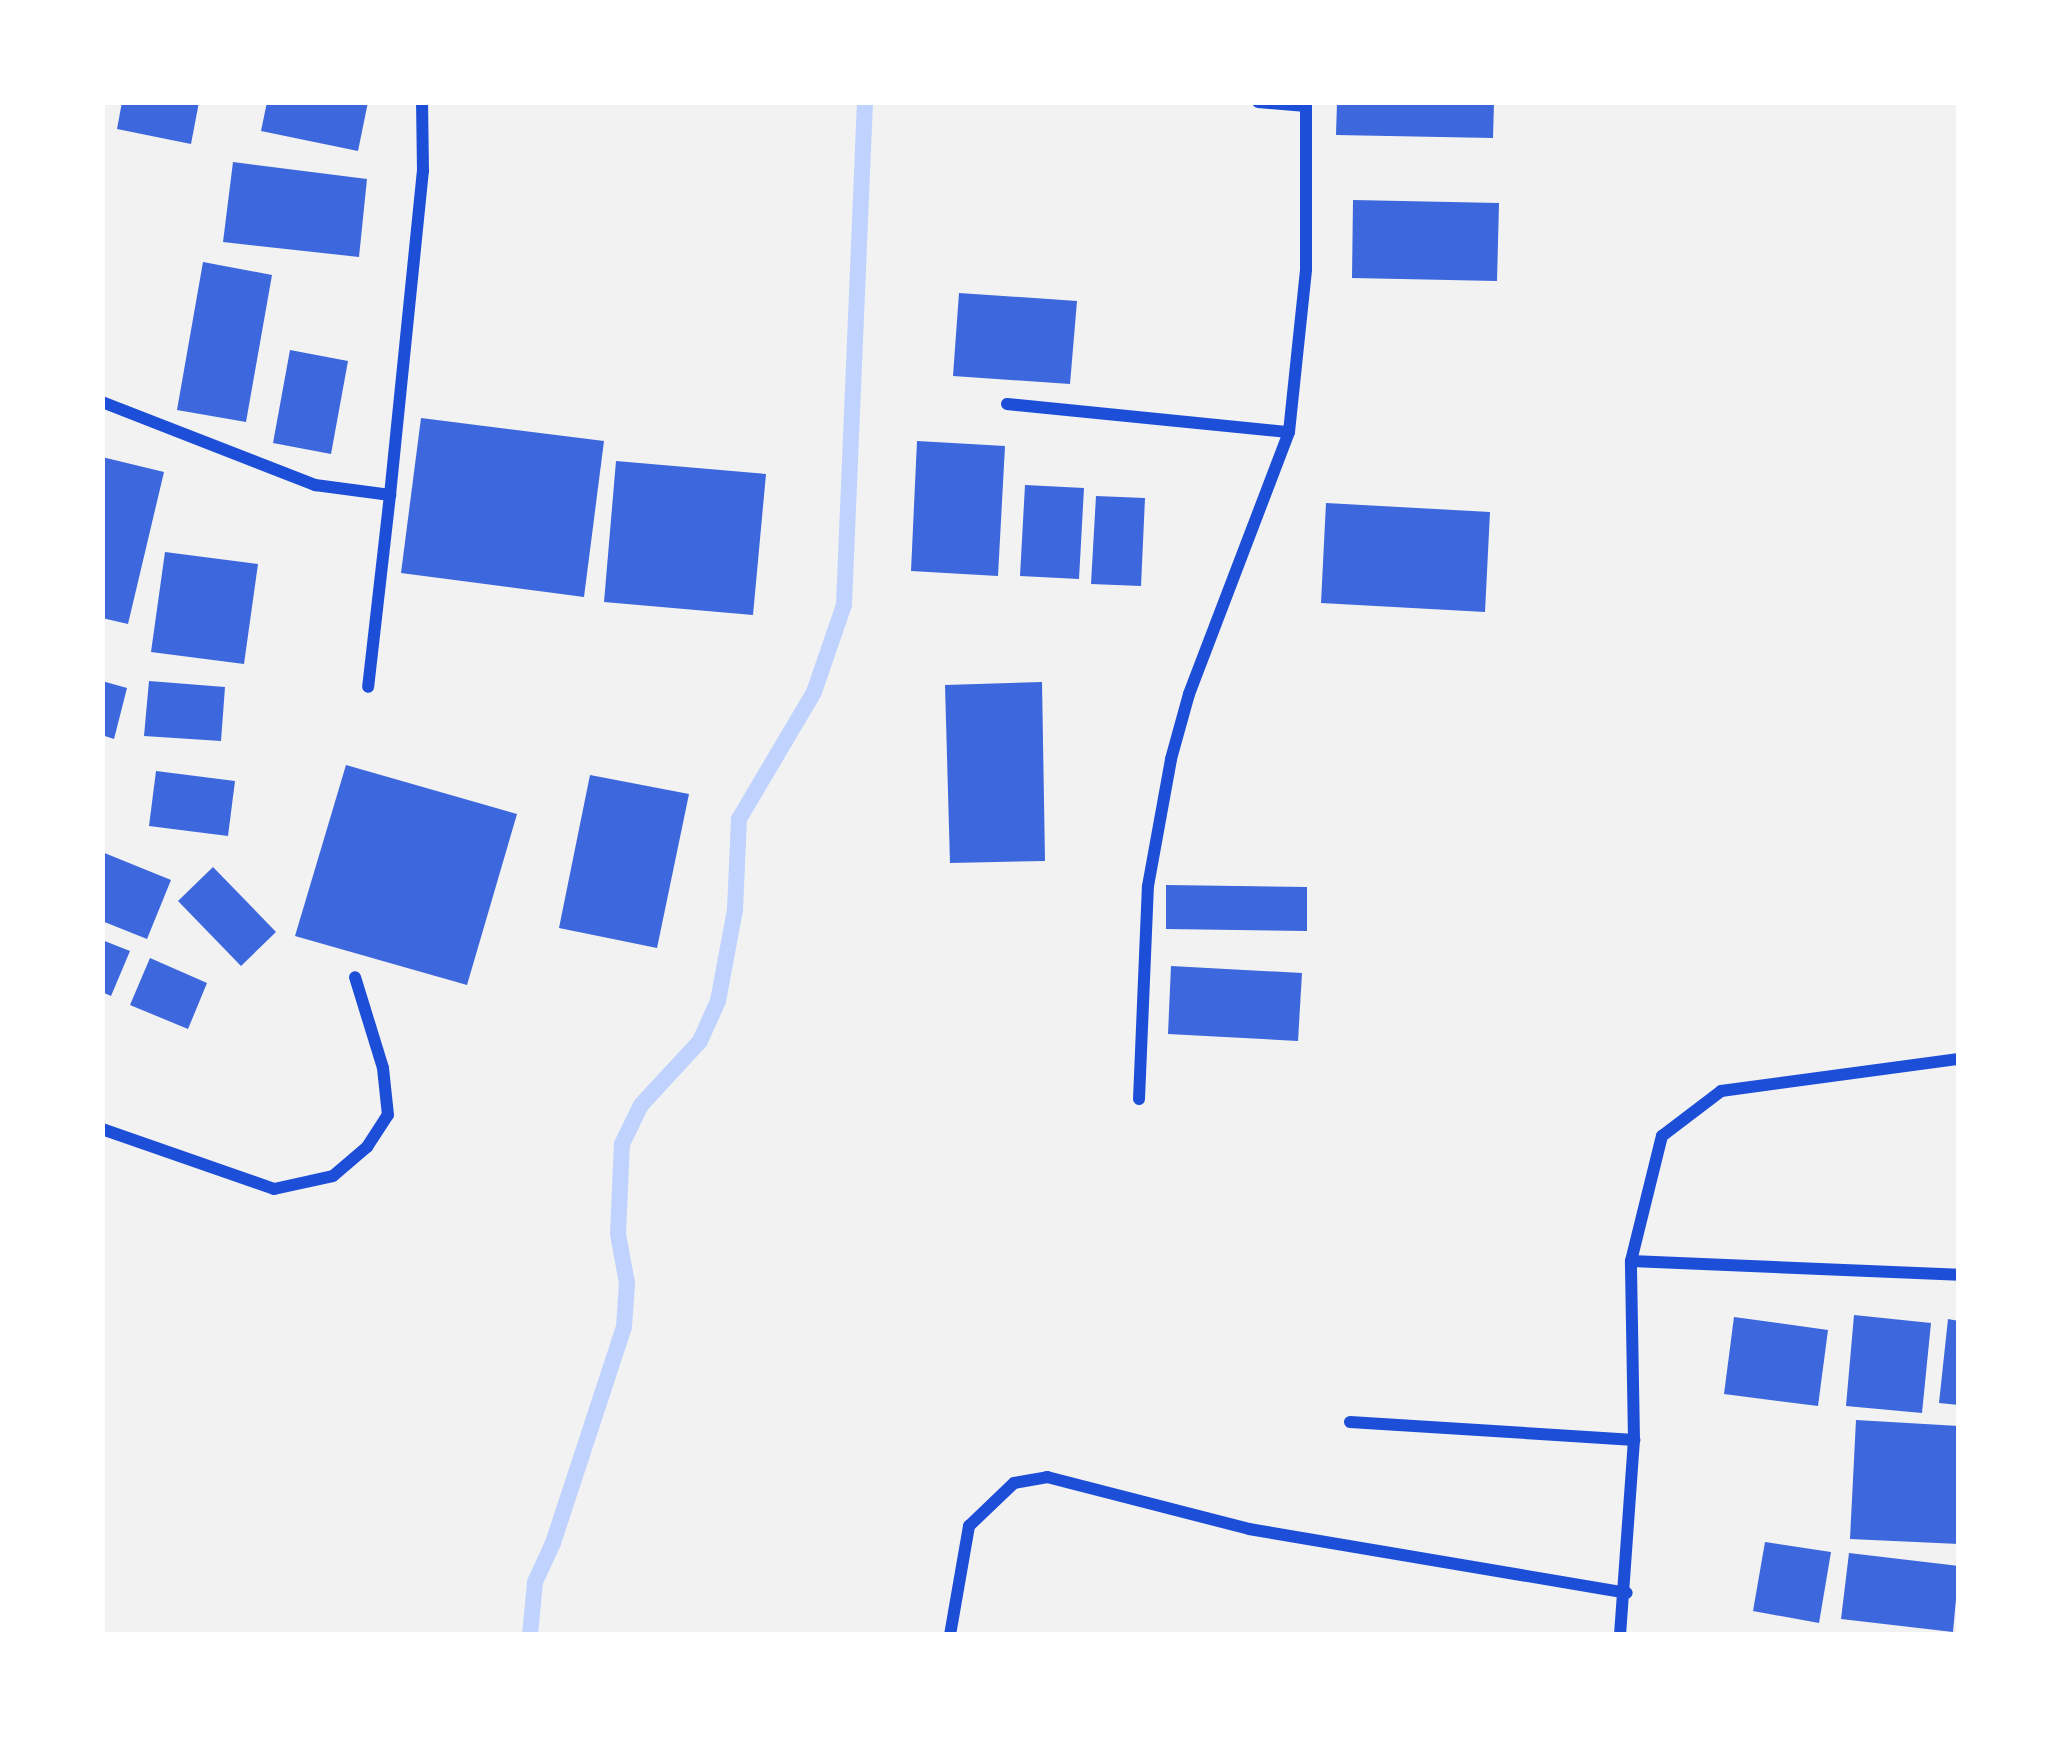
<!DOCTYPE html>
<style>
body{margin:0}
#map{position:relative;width:2061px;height:1737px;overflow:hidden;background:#f2f2f2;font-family:Lora,serif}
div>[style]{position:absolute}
.stream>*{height:16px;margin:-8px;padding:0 8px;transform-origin:8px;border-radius:8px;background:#bfd3fe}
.building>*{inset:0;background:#3d67dc}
.minor>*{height:12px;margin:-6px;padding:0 6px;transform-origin:6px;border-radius:6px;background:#1d4ed8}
span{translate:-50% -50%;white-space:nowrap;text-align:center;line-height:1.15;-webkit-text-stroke:12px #fff;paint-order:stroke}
.frame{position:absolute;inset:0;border:105px solid #fff;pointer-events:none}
</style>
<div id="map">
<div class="stream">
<div style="left:530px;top:1635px;width:53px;rotate:-84.6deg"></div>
<div style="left:535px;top:1582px;width:43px;rotate:-65.2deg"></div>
<div style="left:553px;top:1543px;width:227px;rotate:-71.8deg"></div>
<div style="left:624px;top:1327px;width:44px;rotate:-86.1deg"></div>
<div style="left:627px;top:1283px;width:50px;rotate:-100.4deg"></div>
<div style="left:618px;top:1234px;width:90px;rotate:-87.5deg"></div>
<div style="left:622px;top:1144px;width:43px;rotate:-64deg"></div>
<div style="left:641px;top:1105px;width:87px;rotate:-47.3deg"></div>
<div style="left:700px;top:1041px;width:44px;rotate:-65.8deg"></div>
<div style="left:718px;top:1001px;width:93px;rotate:-79.4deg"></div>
<div style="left:735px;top:910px;width:91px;rotate:-87.5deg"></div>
<div style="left:739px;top:819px;width:147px;rotate:-59.4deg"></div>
<div style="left:814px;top:692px;width:92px;rotate:-71deg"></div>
<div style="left:844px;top:605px;width:503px;rotate:-87.61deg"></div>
</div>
<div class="building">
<div style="clip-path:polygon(122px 102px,199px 102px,191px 144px,117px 129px)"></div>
<div style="clip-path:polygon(267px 102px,368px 102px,358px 151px,261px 131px)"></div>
<div style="clip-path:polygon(1337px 102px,1494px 102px,1493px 138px,1336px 135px)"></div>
<div style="clip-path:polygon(233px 162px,367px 179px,359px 257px,223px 242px)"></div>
<div style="clip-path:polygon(1353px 200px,1499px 203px,1497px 281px,1352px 278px)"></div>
<div style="clip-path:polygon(203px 262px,272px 275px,246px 422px,177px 410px)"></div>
<div style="clip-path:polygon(959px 293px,1077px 301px,1070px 384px,953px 376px)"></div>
<div style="clip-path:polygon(290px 350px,348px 361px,331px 454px,273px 443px)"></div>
<div style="clip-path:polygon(421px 418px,604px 441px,584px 597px,401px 573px)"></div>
<div style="clip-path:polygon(917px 441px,1005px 446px,998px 576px,911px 571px)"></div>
<div style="clip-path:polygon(102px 457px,164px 472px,128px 624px,102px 618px)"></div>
<div style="clip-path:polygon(616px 461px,766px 474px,753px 615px,604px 602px)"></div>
<div style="clip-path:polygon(1025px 485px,1084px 488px,1079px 579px,1020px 576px)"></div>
<div style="clip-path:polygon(1096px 496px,1145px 498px,1141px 586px,1091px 584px)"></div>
<div style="clip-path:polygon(1326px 503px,1490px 512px,1485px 612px,1321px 603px)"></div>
<div style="clip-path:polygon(165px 552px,258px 564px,244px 664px,151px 652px)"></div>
<div style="clip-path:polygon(102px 681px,127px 688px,114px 739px,102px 735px)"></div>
<div style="clip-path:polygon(149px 681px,225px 687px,221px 741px,144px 736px)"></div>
<div style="clip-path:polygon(1042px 682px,1045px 861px,950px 863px,945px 685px)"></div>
<div style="clip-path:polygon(346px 765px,517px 814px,467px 985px,295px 936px)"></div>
<div style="clip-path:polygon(156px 771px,235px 781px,228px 836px,149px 826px)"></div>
<div style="clip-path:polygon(590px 775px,689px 794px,657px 948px,559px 928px)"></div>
<div style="clip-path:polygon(102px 852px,171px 880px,147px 939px,102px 921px)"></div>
<div style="clip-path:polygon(213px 867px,276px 932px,241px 966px,178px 901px)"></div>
<div style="clip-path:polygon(1166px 885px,1307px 887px,1307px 931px,1166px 929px)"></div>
<div style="clip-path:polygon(102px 940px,130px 951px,111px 996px,102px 992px)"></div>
<div style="clip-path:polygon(150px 958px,207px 983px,188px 1029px,130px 1005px)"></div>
<div style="clip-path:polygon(1171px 966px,1302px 973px,1298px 1041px,1168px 1034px)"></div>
<div style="clip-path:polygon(1854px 1315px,1931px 1323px,1922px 1413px,1846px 1406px)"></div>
<div style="clip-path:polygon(1734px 1317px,1828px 1330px,1818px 1406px,1724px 1394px)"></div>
<div style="clip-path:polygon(1948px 1319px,1959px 1321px,1959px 1405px,1939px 1403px)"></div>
<div style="clip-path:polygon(1856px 1420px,1959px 1426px,1959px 1544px,1850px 1539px)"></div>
<div style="clip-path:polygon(1765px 1542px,1831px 1552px,1819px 1623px,1753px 1611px)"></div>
<div style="clip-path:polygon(1849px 1553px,1959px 1566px,1953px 1632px,1841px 1619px)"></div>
</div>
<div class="minor">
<div style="left:1258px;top:102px;width:48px;rotate:4.8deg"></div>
<div style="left:102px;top:402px;width:229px;rotate:21.3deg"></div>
<div style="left:315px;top:485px;width:76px;rotate:7.6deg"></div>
<div style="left:390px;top:495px;width:193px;rotate:96.5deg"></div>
<div style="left:1007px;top:404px;width:283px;rotate:5.7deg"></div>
<div style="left:390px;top:495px;width:326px;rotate:-84.2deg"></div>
<div style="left:423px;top:171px;width:69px;rotate:-90.8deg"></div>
<div style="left:1139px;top:1099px;width:213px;rotate:-87.6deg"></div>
<div style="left:1148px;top:886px;width:129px;rotate:-79.7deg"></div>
<div style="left:1171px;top:759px;width:67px;rotate:-74.5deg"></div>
<div style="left:1189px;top:694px;width:280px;rotate:-69.1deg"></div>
<div style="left:1289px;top:432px;width:164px;rotate:-84deg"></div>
<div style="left:1306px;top:269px;width:167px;rotate:-90deg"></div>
<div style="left:102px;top:1129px;width:182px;rotate:19.2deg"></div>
<div style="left:274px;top:1189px;width:60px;rotate:-12.4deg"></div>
<div style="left:333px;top:1176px;width:45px;rotate:-40.5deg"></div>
<div style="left:367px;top:1147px;width:38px;rotate:-57deg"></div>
<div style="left:388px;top:1115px;width:47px;rotate:-96.1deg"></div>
<div style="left:383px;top:1068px;width:95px;rotate:-107.1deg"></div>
<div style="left:1631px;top:1261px;width:328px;rotate:2.4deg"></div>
<div style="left:1350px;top:1422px;width:285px;rotate:3.6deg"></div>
<div style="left:950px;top:1635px;width:111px;rotate:-80.1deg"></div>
<div style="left:969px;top:1526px;width:62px;rotate:-43.7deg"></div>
<div style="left:1014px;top:1483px;width:34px;rotate:-10deg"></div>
<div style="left:1047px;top:1477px;width:209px;rotate:14.4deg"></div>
<div style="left:1249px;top:1529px;width:383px;rotate:9.6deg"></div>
<div style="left:1620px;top:1635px;width:196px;rotate:-85.9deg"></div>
<div style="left:1634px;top:1440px;width:179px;rotate:-91deg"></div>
<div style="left:1631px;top:1261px;width:129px;rotate:-76.1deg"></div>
<div style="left:1662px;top:1136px;width:74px;rotate:-37.3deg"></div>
<div style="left:1721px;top:1091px;width:240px;rotate:-7.7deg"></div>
</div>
<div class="frame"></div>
</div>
